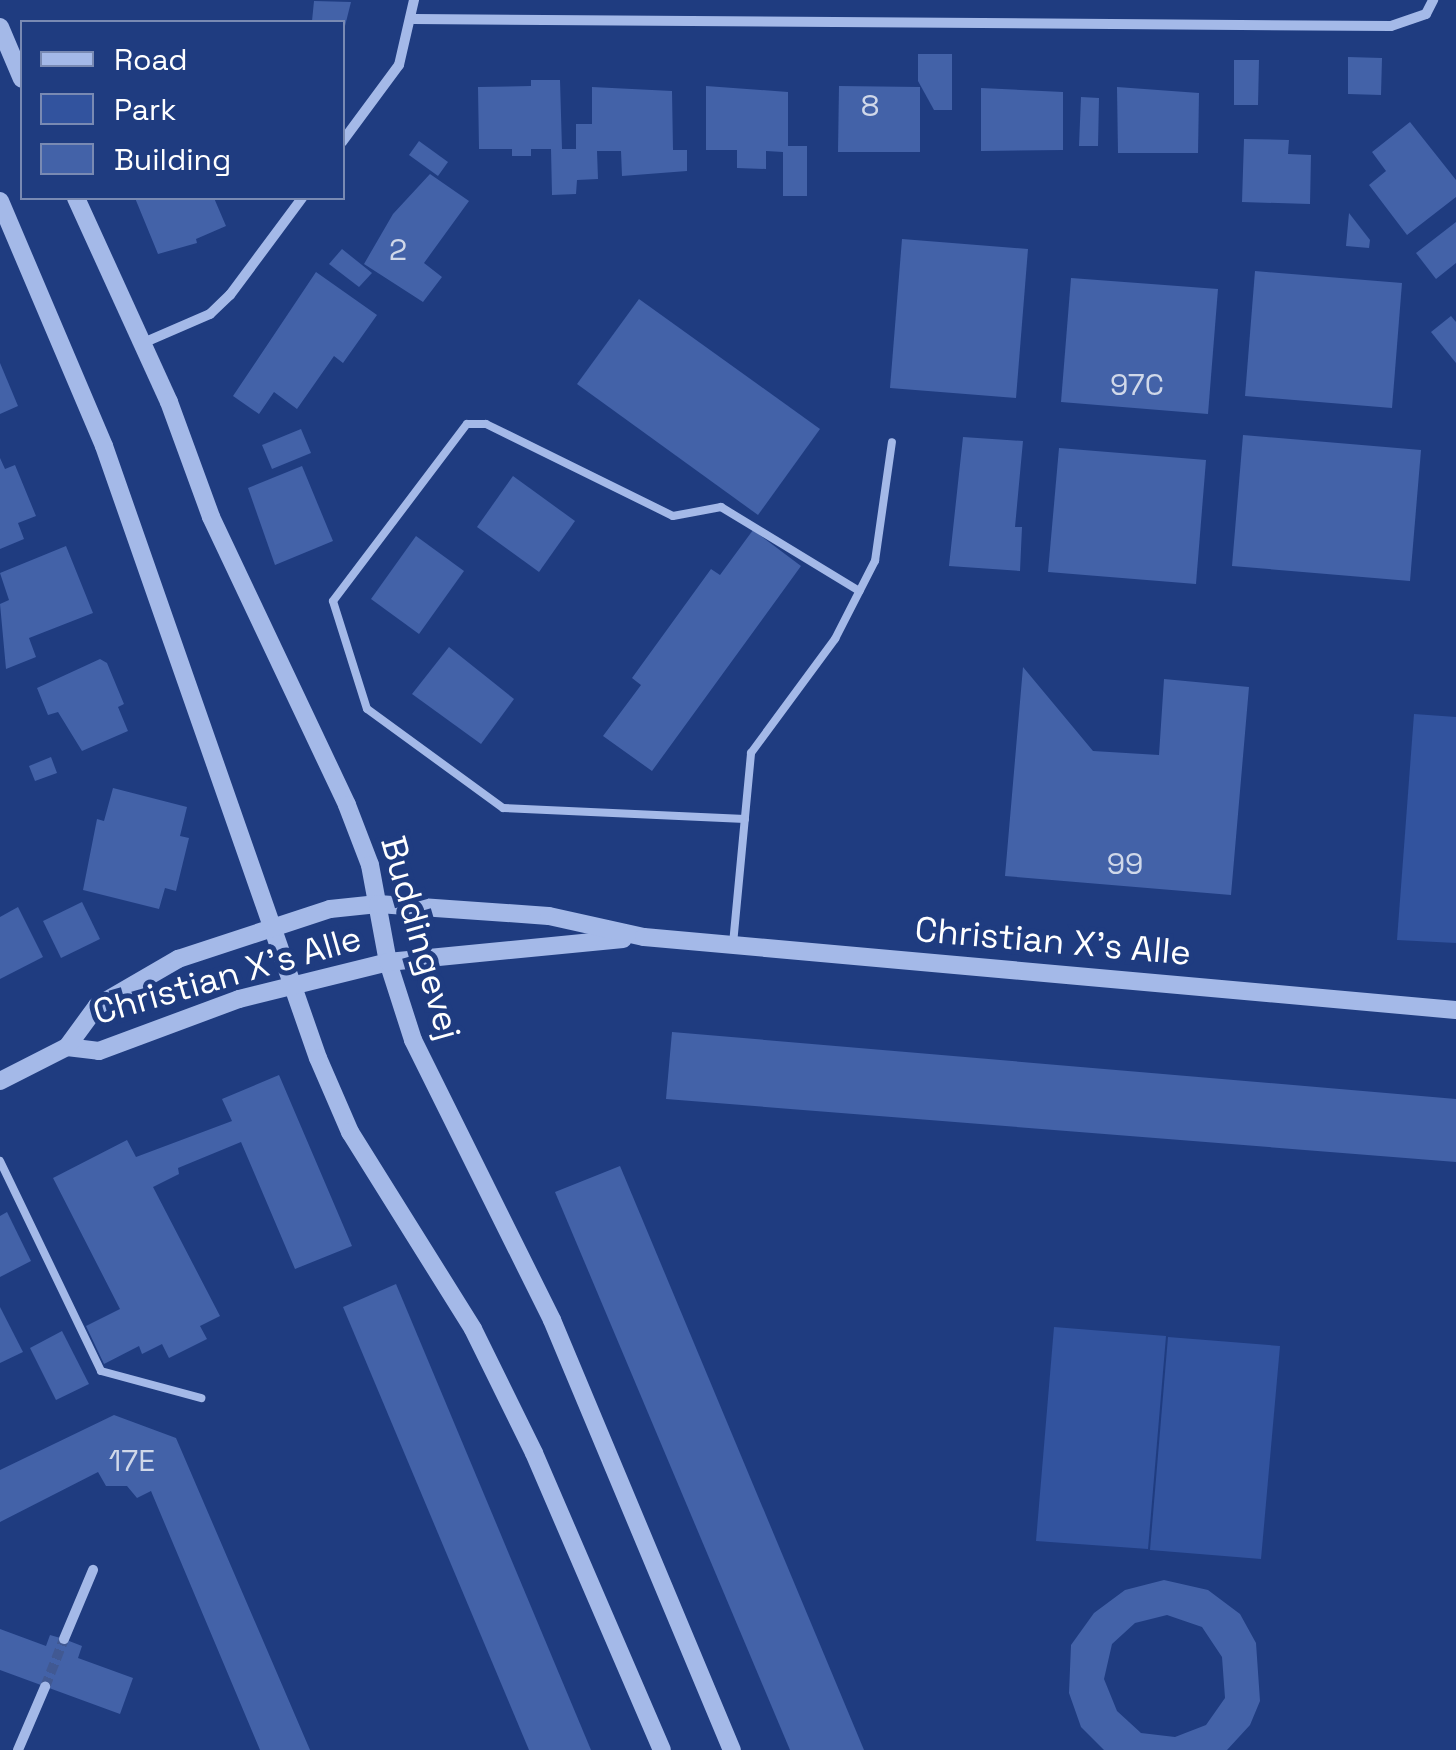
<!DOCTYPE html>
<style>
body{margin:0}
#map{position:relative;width:1456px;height:1750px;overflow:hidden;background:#1f3c80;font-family:"Space Grotesk",sans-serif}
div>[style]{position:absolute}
.green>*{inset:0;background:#32539e}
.building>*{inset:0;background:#4362a8}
.minor-tunnel>*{height:10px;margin-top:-5px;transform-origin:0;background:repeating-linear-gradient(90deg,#415993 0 10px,transparent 0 15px)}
.service>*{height:8px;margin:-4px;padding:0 4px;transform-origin:4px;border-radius:4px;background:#a4b9e8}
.minor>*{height:10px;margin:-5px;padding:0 5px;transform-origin:5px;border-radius:5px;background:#a4b9e8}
.tertiary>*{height:18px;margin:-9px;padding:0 9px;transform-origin:9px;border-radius:9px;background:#a4b9e8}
span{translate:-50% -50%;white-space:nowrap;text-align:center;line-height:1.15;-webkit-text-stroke:10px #1f3c80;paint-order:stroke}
.number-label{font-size:30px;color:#d0d8e9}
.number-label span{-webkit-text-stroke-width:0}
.street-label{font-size:35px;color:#fff}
.legend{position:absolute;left:20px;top:20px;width:325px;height:180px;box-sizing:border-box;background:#1f3c80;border:2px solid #798ab3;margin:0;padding:12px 18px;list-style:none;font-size:30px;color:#fff}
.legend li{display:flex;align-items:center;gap:20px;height:50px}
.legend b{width:50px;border:2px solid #798ab3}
</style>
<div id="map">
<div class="green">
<div style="clip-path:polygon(1414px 714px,1456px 717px,1456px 943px,1397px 940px)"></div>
<div style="clip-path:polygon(1054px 1327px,1166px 1336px,1148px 1549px,1036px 1541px)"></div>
<div style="clip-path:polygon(1168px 1337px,1280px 1346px,1261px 1559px,1150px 1550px)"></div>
</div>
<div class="building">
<div style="clip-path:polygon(314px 1px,351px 2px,342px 38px,342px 22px,312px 21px)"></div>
<div style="clip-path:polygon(918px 54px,952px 54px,952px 110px,934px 110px,918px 81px)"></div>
<div style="clip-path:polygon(1348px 57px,1382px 58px,1381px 95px,1348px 94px)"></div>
<div style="clip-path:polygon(1234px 60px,1259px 60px,1258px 105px,1234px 105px)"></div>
<div style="clip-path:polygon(531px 80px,560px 80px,562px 149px,576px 149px,576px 124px,592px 124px,592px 87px,672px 91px,673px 150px,687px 150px,687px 171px,622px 176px,621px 151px,597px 151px,598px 179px,577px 180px,576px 194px,552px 195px,551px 149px,531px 149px,531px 156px,512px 156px,512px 149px,479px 149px,478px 87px,531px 86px)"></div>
<div style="clip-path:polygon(706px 86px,788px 92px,788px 146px,807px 146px,807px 196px,783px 196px,783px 152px,766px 151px,766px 169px,737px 168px,737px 150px,706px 150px)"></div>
<div style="clip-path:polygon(839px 86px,920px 87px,920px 152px,838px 152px)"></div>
<div style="clip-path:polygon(1117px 87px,1199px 93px,1198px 153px,1118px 153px)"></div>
<div style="clip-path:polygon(981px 88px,1063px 92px,1063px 150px,981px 151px)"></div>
<div style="clip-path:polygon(1081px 97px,1099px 98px,1098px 146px,1079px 146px)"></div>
<div style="clip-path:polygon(1410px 122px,1456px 180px,1456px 197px,1407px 235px,1369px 185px,1386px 171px,1372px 152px)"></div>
<div style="clip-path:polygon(1244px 139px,1289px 140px,1288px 154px,1311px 155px,1310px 204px,1242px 202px)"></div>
<div style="clip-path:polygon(419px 141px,448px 162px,438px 176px,409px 155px)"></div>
<div style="clip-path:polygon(430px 174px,469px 201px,424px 263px,442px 277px,423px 302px,364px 264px,393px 214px)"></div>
<div style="clip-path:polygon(135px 198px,214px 198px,226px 226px,196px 239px,197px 243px,158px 254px)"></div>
<div style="clip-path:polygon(1349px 213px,1370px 240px,1369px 248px,1346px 246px)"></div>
<div style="clip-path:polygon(1456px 222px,1456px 263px,1436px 279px,1416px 253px)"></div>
<div style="clip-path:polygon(902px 239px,1028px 249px,1016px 398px,890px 388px)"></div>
<div style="clip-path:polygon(342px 249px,372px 273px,359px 287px,329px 264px)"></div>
<div style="clip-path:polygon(1255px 271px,1402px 283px,1392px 408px,1245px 396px)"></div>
<div style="clip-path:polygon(316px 272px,377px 315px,343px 363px,334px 356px,297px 409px,274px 392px,259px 414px,233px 396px)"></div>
<div style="clip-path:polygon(1071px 278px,1218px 289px,1208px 414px,1061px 402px)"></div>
<div style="clip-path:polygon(639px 299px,820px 429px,758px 515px,577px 384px)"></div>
<div style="clip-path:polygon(1451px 316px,1456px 322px,1456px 363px,1431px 332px)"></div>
<div style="clip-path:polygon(0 363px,18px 406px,0 414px)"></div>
<div style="clip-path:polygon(301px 429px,311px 453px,272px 469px,262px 445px)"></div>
<div style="clip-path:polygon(1243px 435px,1421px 450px,1410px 581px,1232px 566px)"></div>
<div style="clip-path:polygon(963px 437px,1023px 441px,1015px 527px,1022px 527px,1020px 571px,949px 566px)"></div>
<div style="clip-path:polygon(1059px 448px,1206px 460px,1196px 584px,1048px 572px)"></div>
<div style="clip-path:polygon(0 458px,5px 469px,15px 465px,36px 516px,18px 523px,24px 539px,0 549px)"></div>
<div style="clip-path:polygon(302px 466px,333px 541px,275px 565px,248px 488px)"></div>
<div style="clip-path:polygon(513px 476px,575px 521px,539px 572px,477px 527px)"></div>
<div style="clip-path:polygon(753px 530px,801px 566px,652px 771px,603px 736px,641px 685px,632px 678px,711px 569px,720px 575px)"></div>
<div style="clip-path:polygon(416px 536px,464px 571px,419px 634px,371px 599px)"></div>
<div style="clip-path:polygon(66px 546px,93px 613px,29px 638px,36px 657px,6px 669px,0 604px,9px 600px,0 573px)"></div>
<div style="clip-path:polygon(449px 647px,514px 699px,481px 744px,412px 694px)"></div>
<div style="clip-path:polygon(100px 659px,107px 663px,124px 704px,118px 707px,128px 731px,82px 751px,58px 712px,48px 715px,37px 688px)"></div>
<div style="clip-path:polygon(1023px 667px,1093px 751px,1159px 755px,1164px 679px,1249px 687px,1231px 895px,1005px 876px)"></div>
<div style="clip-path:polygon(51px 757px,57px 773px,35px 781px,29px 766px)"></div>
<div style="clip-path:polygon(113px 788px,187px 807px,180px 836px,189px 838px,176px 891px,165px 888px,159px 909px,83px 890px,97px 819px,104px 821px)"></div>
<div style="clip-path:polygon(82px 902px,100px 939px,61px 958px,43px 921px)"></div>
<div style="clip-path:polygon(18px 907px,43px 957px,0 979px,0 917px)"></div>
<div style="clip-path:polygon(672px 1032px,1456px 1099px,1456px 1162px,666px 1099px)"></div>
<div style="clip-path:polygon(279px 1075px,352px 1246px,295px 1269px,241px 1142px,178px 1168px,179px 1174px,153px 1187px,220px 1316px,200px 1326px,207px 1339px,169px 1358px,162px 1344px,142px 1354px,139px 1346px,104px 1364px,86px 1326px,120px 1309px,53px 1178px,127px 1140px,136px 1157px,232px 1121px,222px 1099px)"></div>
<div style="clip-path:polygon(620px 1166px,864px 1750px,790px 1750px,555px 1192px)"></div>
<div style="clip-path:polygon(7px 1212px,31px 1261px,0 1277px,0 1216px)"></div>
<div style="clip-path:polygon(396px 1284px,591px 1750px,529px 1750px,343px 1307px)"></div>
<div style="clip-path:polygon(0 1307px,23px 1352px,0 1363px)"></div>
<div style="clip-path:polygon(62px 1331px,89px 1384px,56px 1400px,30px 1348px)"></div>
<div style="clip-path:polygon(114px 1415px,176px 1438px,310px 1750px,260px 1750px,151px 1491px,137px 1498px,127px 1486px,106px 1486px,98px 1472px,0 1522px,0 1470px)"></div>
<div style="clip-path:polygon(evenodd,1164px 1580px,1208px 1590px,1240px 1614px,1256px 1643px,1260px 1701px,1250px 1725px,1227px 1750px,1104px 1750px,1081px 1727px,1069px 1693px,1071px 1645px,1094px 1613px,1125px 1590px,1164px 1580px,1167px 1615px,1202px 1627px,1222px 1657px,1225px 1698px,1206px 1725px,1175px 1737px,1141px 1733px,1117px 1711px,1104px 1679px,1112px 1644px,1135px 1623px,1167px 1615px)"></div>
<div style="clip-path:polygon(0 1629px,46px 1646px,50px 1635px,64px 1639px,82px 1646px,78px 1658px,133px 1678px,120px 1714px,0 1670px)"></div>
</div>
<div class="minor-tunnel">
<div style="left:45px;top:1687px;width:52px;rotate:-68.4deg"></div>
</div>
<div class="service">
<div style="left:745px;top:819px;width:242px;rotate:-177.4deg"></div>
<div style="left:503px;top:808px;width:168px;rotate:-143.9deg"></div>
<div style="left:367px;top:709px;width:113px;rotate:-107.5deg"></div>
<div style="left:333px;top:601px;width:222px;rotate:-52.9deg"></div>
<div style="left:467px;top:424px;width:19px"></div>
<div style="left:486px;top:424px;width:208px;rotate:26.2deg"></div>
<div style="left:673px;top:516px;width:49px;rotate:-10.6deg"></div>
<div style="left:721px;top:507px;width:162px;rotate:31.3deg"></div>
<div style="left:733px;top:944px;width:192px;rotate:-84.6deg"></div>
<div style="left:751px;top:753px;width:142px;rotate:-53.6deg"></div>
<div style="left:835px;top:639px;width:88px;rotate:-62.9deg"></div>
<div style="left:875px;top:561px;width:120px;rotate:-81.9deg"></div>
<div style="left:0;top:1161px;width:233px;rotate:64.3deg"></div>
<div style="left:101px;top:1371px;width:104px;rotate:15.1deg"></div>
</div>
<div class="minor">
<div style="left:414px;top:19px;width:977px;rotate:0.41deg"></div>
<div style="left:1391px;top:26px;width:37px;rotate:-19deg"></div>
<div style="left:1426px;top:14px;width:16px;rotate:-63deg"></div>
<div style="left:342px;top:142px;width:96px;rotate:-53.5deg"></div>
<div style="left:399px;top:65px;width:67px;rotate:-77deg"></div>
<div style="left:143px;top:343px;width:73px;rotate:-23.4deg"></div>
<div style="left:210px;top:314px;width:28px;rotate:-44deg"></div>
<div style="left:230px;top:295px;width:121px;rotate:-53.4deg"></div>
<div style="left:64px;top:1639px;width:75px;rotate:-67.2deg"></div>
<div style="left:18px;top:1750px;width:69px;rotate:-66.8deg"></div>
</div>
<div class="tertiary">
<div style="left:0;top:27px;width:56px;rotate:67.1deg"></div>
<div style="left:76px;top:198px;width:224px;rotate:65.5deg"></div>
<div style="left:169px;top:402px;width:122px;rotate:69.9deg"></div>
<div style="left:211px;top:517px;width:318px;rotate:64.7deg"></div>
<div style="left:347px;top:805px;width:64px;rotate:69deg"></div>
<div style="left:370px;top:865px;width:99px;rotate:79.5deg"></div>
<div style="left:388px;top:962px;width:82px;rotate:72.2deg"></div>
<div style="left:413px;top:1040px;width:313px;rotate:63.6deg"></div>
<div style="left:552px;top:1320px;width:466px;rotate:67.3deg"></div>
<div style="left:0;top:201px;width:266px;rotate:67deg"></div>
<div style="left:104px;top:446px;width:648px;rotate:70.73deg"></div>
<div style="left:318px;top:1058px;width:81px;rotate:66.6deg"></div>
<div style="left:350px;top:1132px;width:232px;rotate:58deg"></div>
<div style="left:473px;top:1329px;width:138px;rotate:63.8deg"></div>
<div style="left:534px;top:1453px;width:323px;rotate:66.7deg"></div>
<div style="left:67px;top:1047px;width:32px;rotate:7deg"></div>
<div style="left:99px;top:1051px;width:149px;rotate:-20.4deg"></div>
<div style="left:239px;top:999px;width:154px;rotate:-13.9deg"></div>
<div style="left:388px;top:962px;width:236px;rotate:-5.6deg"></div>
<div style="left:0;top:1081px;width:75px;rotate:-26.9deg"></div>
<div style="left:67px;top:1047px;width:51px;rotate:-53.8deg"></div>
<div style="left:97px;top:1006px;width:94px;rotate:-30.1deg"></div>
<div style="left:178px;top:959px;width:160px;rotate:-18.2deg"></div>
<div style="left:330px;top:909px;width:48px;rotate:-5.9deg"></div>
<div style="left:378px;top:904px;width:171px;rotate:4deg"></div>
<div style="left:549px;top:916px;width:97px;rotate:12.5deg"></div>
<div style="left:644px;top:937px;width:815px;rotate:5.14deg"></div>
</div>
<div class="number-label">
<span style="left:870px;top:106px">8</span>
<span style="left:398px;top:250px">2</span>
<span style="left:1137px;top:385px">97C</span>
<span style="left:1125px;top:864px">99</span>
<span style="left:132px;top:1461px">17E</span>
</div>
<div class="street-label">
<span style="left:421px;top:938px;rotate:74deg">Buddingevej</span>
<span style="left:1053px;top:941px;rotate:5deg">Christian X's Alle</span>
<span style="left:227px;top:975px;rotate:-16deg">Christian X's Alle</span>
</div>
<ul class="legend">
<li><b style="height:12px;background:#a4b9e8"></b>Road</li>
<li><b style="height:28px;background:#32539e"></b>Park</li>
<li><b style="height:28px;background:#4362a8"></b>Building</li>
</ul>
</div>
